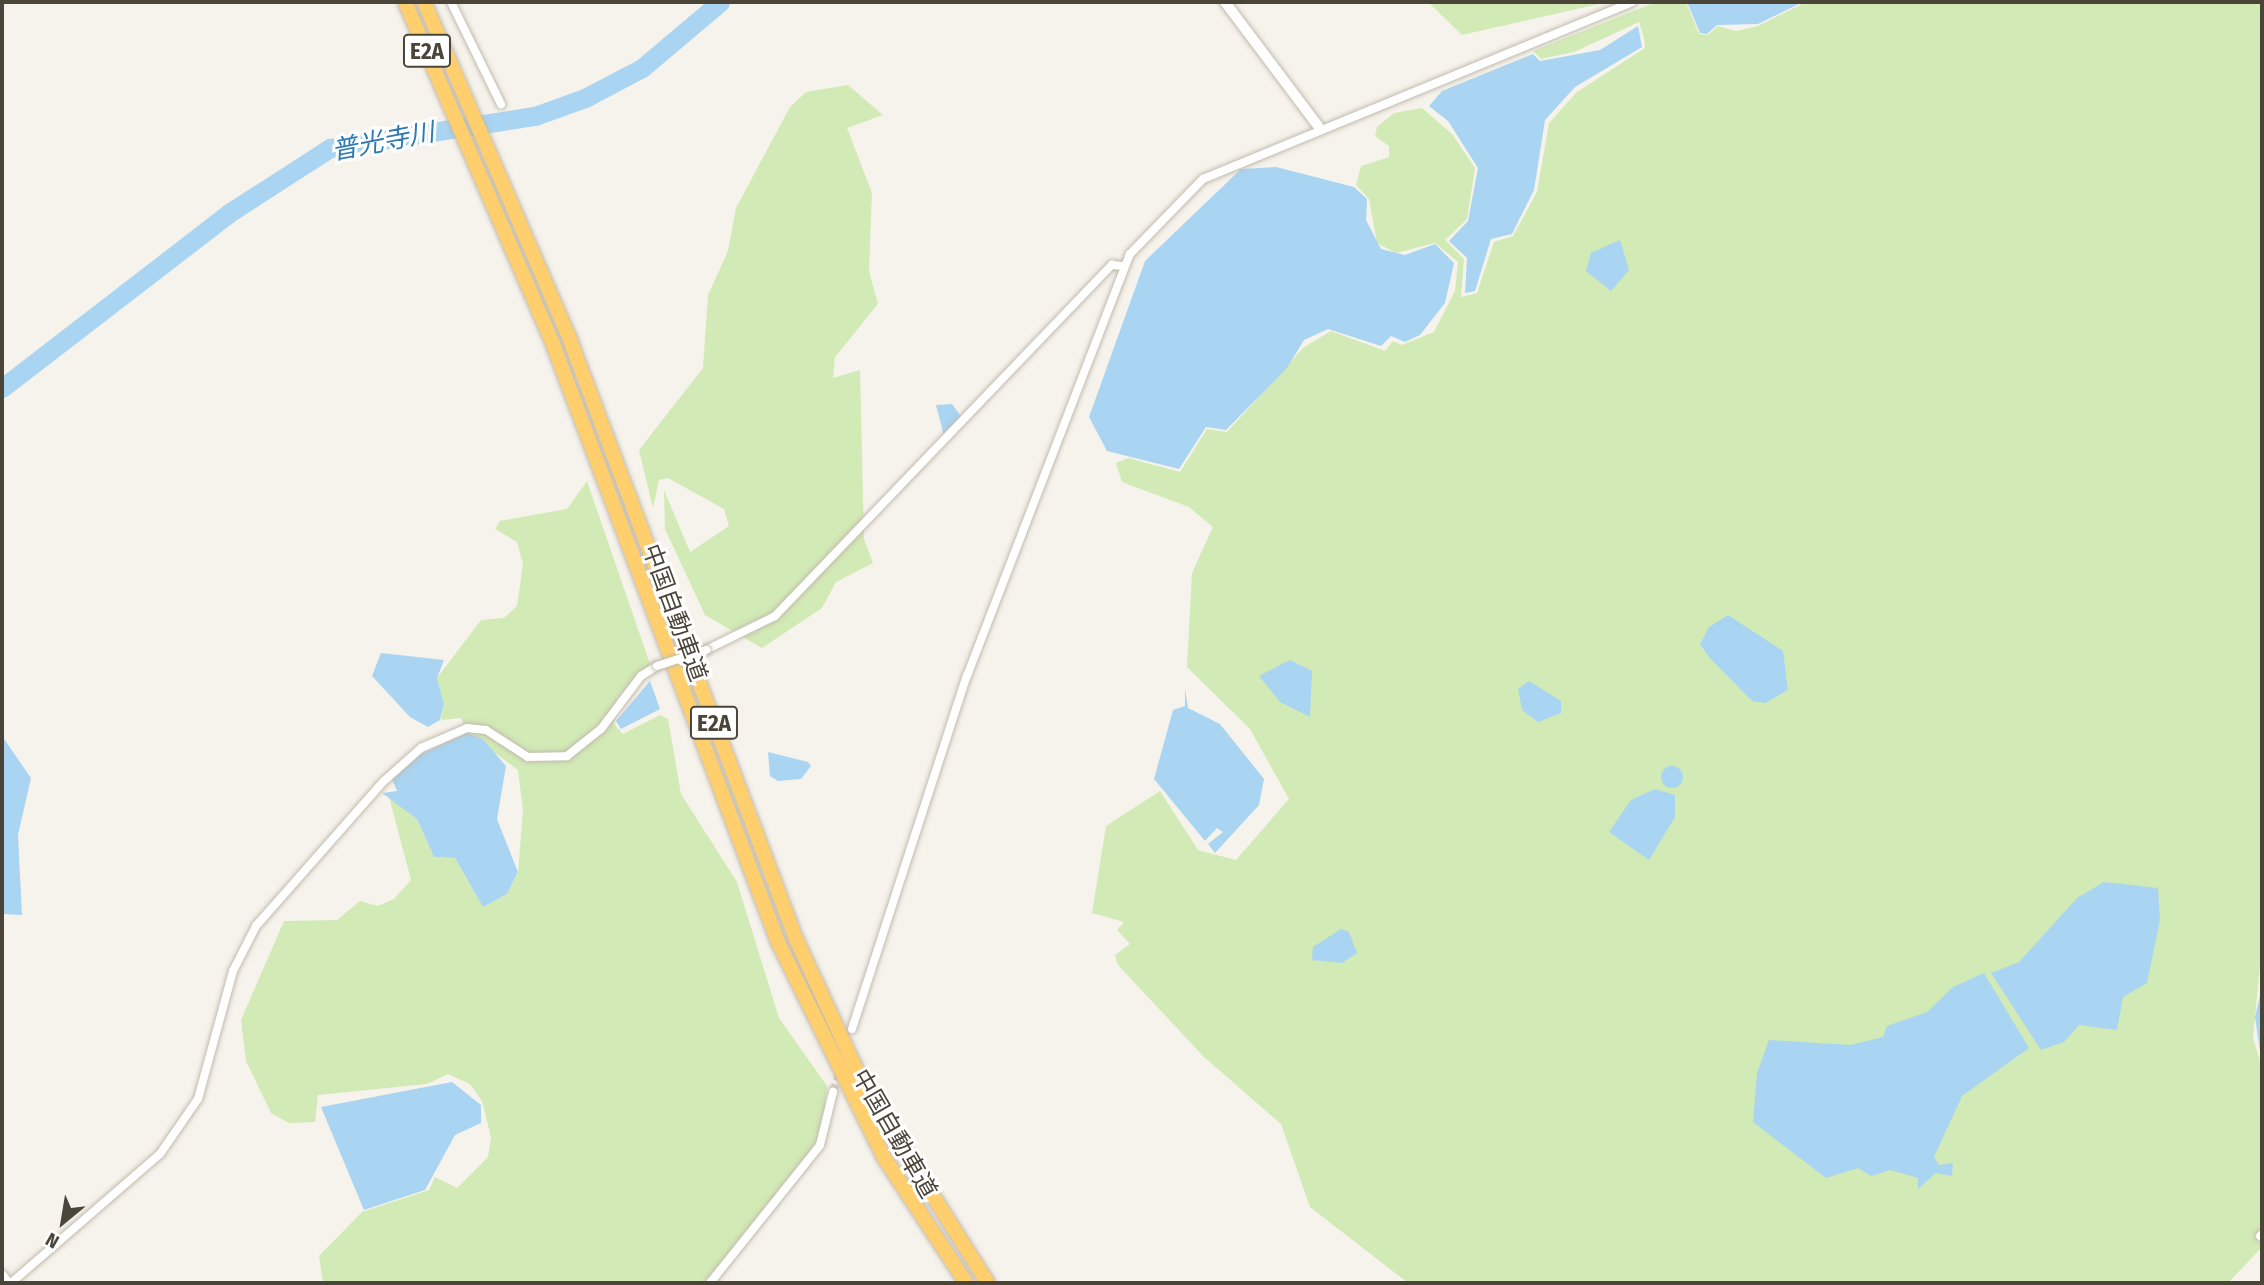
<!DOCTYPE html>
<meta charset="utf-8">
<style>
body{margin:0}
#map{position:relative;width:2264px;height:1285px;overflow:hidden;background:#f6f3ec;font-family:"Fira Sans Condensed","Noto Sans JP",sans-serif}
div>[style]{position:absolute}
.green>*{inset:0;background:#d2eab5}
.water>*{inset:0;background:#a9d4f2}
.round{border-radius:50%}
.river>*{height:19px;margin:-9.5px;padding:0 9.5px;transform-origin:9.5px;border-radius:9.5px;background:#a9d4f2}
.minor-tunnel>*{height:8px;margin-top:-4px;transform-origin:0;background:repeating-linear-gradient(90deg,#d4d0c8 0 8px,transparent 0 12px)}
.roads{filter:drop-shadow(0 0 2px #c2bbae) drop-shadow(0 0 2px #c2bbae)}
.minor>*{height:8px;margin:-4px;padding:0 4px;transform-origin:4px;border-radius:4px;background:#fff}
.tertiary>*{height:10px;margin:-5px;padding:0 5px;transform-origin:5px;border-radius:5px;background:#fff}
.motorway>*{height:14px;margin:-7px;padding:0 7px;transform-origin:7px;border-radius:7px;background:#ffcf6e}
.bridges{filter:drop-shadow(0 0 2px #c2bbae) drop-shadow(0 0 2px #c2bbae)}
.minor-bridge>*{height:8px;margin:-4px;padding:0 4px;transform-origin:4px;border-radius:4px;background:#fff}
span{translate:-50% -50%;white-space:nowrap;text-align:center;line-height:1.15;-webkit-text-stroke:6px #fff;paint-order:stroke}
.shield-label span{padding:2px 5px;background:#fff;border:2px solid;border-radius:5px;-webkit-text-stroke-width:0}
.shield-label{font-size:23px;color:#4b4439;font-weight:700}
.street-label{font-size:24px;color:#4b4439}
.water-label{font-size:26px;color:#2e7ab2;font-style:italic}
.frame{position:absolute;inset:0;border:4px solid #4b4439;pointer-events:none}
.north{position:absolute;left:28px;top:1187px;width:70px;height:70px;-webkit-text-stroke:5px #fff;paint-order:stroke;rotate:210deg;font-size:19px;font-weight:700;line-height:28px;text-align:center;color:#4b4439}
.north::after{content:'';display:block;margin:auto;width:24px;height:32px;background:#4b4439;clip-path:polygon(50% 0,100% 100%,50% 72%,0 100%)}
</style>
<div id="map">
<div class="green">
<div style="clip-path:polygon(1428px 2px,1608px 2px,1462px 35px)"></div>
<div style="clip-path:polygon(1656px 2px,1686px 2px,1699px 34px,1708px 35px,1718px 26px,1736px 31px,1758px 26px,1806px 2px,2262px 2px,2262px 943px,2253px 1038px,2262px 1067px,2262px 1247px,2228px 1283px,1408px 1283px,1310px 1207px,1281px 1124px,1204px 1057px,1118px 965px,1115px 955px,1130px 944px,1117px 930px,1124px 922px,1092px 913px,1106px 826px,1160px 791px,1198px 850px,1236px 860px,1289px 799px,1250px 729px,1187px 667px,1192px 573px,1213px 527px,1189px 507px,1122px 482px,1116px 463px,1128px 458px,1180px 472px,1207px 429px,1227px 432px,1303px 348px,1331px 331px,1385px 351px,1393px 341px,1402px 345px,1434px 332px,1455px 291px,1458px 262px,1435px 243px,1396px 253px,1377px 243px,1369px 199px,1356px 185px,1361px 166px,1389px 157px,1389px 146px,1375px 136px,1377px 127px,1394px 113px,1422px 108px,1452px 134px,1475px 168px,1467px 219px,1445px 240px,1464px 259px,1461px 297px,1477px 293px,1494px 242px,1513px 236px,1537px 192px,1549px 123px,1577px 92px,1645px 48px,1644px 38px,1639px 22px,1574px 52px,1541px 59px,1533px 51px)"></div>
<div style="clip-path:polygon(848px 85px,883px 115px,847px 128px,872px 193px,869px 271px,878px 304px,835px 357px,833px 378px,860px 370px,864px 539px,873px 563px,836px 582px,822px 608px,762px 648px,705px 615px,665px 529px,664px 490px,690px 552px,729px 526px,724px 509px,668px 478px,659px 480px,653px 508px,639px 450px,703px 368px,708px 295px,728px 251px,736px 208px,790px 107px,806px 92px)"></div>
<div style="clip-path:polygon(587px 481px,650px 664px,617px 698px,614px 724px,623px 734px,660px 715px,668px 719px,681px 794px,737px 882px,779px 1018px,827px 1086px,821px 1134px,775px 1201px,703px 1283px,323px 1283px,319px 1256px,362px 1212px,429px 1190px,435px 1177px,457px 1188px,488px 1157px,491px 1137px,482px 1101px,470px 1084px,448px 1074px,427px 1084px,318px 1095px,315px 1122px,289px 1123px,271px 1113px,246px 1061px,241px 1020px,284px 921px,337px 920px,360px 901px,378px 906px,394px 899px,411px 880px,388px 793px,417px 819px,434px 857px,455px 858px,483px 907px,507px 894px,518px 873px,523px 810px,518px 770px,467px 732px,461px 718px,441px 720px,444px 704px,437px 678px,481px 620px,504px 618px,517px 606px,523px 564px,517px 542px,495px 529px,500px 521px,567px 509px)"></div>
</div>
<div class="water">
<div style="clip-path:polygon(1687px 2px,1803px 2px,1758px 24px,1717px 25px,1707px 34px,1700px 33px)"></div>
<div style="clip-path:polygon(1638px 26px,1642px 47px,1575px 87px,1545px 120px,1534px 190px,1512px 234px,1491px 239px,1475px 291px,1465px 293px,1467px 258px,1449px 241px,1468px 221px,1478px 168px,1448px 121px,1429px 106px,1442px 91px,1533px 54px,1540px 61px,1600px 50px)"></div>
<div style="clip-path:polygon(1276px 167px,1354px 187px,1367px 199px,1366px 220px,1381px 249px,1405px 255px,1435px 244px,1454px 263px,1445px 303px,1420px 335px,1405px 342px,1391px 336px,1381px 346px,1328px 329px,1304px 340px,1287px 368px,1226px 430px,1206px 427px,1179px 469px,1107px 451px,1089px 417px,1145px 261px,1241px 169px)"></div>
<div style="clip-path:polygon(1620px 240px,1629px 270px,1611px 291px,1586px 271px,1591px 253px)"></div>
<div style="clip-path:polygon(952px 404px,962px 418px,944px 436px,936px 405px)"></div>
<div style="clip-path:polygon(1728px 615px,1783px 651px,1788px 690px,1765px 703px,1752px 701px,1709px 657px,1700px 644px,1709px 627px)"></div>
<div style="clip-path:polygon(381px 653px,444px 660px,437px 678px,444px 704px,440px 720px,428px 727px,410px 717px,372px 676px)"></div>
<div style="clip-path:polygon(1290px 660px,1312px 671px,1310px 717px,1280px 702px,1259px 676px)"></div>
<div style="clip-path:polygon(650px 681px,660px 709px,621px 729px,616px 721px)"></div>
<div style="clip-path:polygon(1529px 681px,1561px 701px,1561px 713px,1538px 722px,1522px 710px,1518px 689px)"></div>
<div style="clip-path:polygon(1185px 689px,1188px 708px,1220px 724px,1264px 779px,1259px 805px,1215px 853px,1208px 844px,1223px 832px,1217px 828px,1205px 841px,1154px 779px,1173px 710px,1185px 706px)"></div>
<div style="clip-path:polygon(467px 733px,483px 739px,506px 766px,497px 819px,518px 872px,507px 894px,483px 907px,455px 858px,434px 857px,417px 819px,382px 793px,397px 791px,392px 779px,408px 760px)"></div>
<div style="clip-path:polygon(2px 736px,31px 778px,18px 835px,22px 915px,2px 914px)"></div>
<div style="clip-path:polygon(768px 752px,808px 762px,811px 766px,801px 779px,778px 781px,770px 776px)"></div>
<div class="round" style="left:1661px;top:766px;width:22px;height:22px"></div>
<div style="clip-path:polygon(1655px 789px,1675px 795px,1675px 817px,1649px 860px,1609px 832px,1631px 800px)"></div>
<div style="clip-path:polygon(2104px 882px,2158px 888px,2160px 920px,2147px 983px,2123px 997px,2117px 1030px,2079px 1025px,2064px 1042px,2041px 1050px,1991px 973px,2019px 962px,2077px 898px)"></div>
<div style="clip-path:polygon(1341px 929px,1349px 932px,1357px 953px,1342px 963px,1312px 960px,1313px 947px)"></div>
<div style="clip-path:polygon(1984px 973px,2029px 1048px,1962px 1096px,1934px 1157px,1939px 1165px,1953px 1163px,1952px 1176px,1936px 1173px,1918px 1189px,1918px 1178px,1890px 1170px,1871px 1176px,1858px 1168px,1826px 1178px,1753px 1122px,1757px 1073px,1769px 1040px,1850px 1045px,1883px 1037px,1887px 1026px,1927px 1012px,1953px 987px)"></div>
<div style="clip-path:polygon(2262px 987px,2262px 1065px,2255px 1017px)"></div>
<div style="clip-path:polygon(452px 1082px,481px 1105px,481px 1123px,455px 1135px,425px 1190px,364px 1210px,321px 1107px)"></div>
</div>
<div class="river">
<div style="left:2px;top:388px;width:287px;rotate:-37.6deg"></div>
<div style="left:229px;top:213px;width:120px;rotate:-32.8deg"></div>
<div style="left:330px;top:148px;width:207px;rotate:-8.9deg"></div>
<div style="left:535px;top:116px;width:53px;rotate:-19.8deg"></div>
<div style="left:585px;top:98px;width:64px;rotate:-27.8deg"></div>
<div style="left:642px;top:68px;width:102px;rotate:-40.2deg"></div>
</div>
<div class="minor-tunnel">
<div style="left:833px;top:1092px;width:24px;rotate:-71deg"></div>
</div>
<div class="roads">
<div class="minor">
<div style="left:451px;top:2px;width:114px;rotate:63.9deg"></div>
<div style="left:706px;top:650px;width:77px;rotate:-26.2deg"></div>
<div style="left:775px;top:616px;width:487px;rotate:-46.2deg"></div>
<div style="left:1112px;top:265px;width:11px;rotate:5deg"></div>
<div style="left:852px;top:1029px;width:371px;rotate:-72deg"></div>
<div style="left:967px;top:676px;width:452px;rotate:-68.9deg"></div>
<div style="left:1130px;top:254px;width:105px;rotate:-45.8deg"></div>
<div style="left:1203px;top:179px;width:464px;rotate:-22.4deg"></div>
<div style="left:2260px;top:1236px;width:3px;rotate:-45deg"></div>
<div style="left:2px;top:1274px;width:11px;rotate:52deg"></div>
<div style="left:11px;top:1283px;width:197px;rotate:-40.9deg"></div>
<div style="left:160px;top:1154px;width:67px;rotate:-55.4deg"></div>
<div style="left:198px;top:1099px;width:133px;rotate:-74.7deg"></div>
<div style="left:233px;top:971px;width:51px;rotate:-62.9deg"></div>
<div style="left:256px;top:926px;width:193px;rotate:-48.6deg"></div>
<div style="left:384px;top:781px;width:50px;rotate:-41.7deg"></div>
<div style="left:421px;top:748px;width:50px;rotate:-23.5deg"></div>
<div style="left:467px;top:728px;width:19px;rotate:6deg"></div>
<div style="left:486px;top:730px;width:50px;rotate:32.7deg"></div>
<div style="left:528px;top:757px;width:39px;rotate:-1deg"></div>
<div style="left:567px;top:756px;width:43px;rotate:-38.5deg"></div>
<div style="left:601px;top:729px;width:66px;rotate:-53deg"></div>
<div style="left:641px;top:676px;width:19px;rotate:-32deg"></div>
<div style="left:710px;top:1283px;width:176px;rotate:-51.4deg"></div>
<div style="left:820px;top:1145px;width:55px;rotate:-76.2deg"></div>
</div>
<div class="tertiary">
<div style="left:1225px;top:2px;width:156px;rotate:53.1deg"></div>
</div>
<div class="motorway">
<div style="left:405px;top:2px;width:376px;rotate:66.6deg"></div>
<div style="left:554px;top:347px;width:636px;rotate:69.37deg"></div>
<div style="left:778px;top:942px;width:242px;rotate:63.8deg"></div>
<div style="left:885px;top:1159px;width:148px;rotate:56.8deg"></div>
<div style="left:424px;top:2px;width:368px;rotate:66.6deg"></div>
<div style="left:570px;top:340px;width:640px;rotate:69.33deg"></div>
<div style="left:796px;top:939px;width:164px;rotate:65.2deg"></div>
<div style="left:865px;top:1088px;width:231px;rotate:57.8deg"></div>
</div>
</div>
<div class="bridges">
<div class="minor-bridge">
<div style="left:657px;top:666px;width:52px;rotate:-18.1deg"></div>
</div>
</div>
<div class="shield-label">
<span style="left:427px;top:51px">E2A</span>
<span style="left:714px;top:723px">E2A</span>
</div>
<div class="street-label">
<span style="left:674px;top:613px;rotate:70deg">中国自動車道</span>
<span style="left:894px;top:1134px;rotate:60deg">中国自動車道</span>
</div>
<div class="water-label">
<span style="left:383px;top:142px;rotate:-11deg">普光寺川</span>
</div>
<div class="frame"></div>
<div class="north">N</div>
</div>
